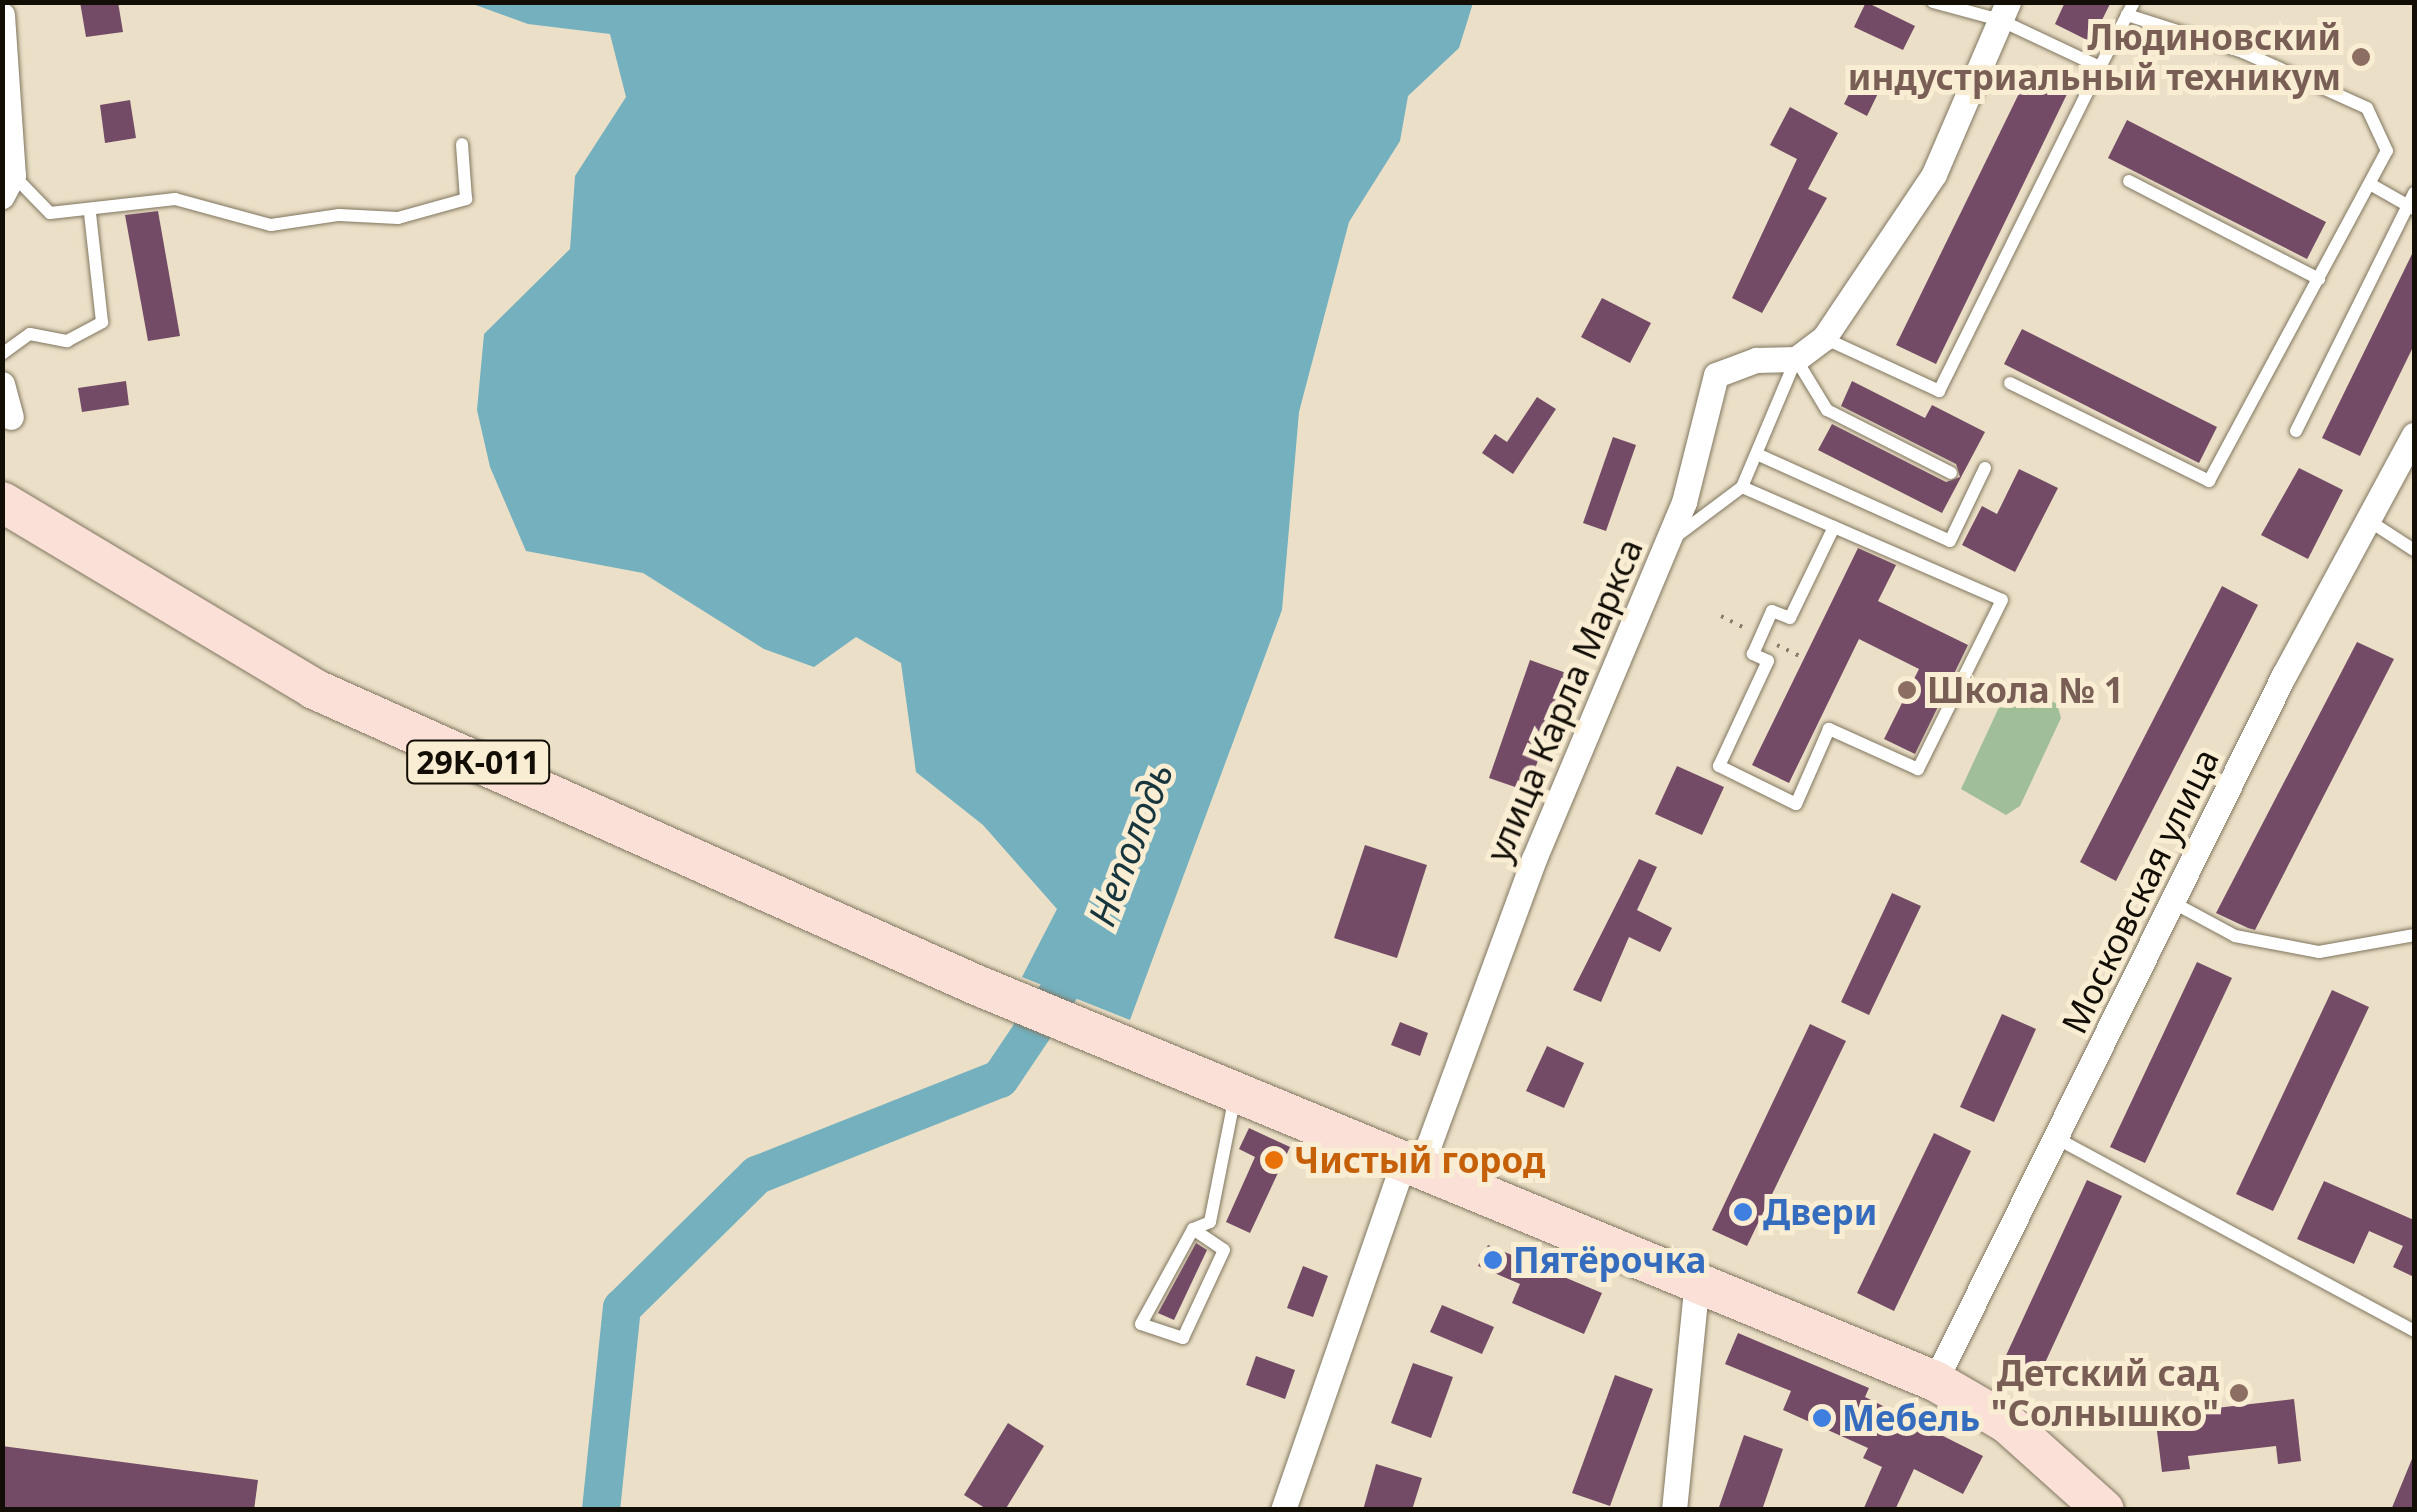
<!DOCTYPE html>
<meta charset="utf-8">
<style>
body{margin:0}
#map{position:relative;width:2417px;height:1512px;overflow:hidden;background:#ebe0c7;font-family:"Noto Sans",sans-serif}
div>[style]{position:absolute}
.green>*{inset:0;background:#a0bf99}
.water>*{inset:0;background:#74b0be}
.river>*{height:38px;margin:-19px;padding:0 19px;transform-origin:19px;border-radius:19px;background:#74b0be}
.building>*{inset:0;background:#734b66}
.path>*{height:4px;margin-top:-2px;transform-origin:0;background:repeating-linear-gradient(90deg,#857d6c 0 2.5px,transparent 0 10.5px)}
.roads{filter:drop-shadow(0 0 2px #817660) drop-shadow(0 0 2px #817660)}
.lane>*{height:12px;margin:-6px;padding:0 6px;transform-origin:6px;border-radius:6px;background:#fff}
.street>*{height:25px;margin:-12.5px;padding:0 12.5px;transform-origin:12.5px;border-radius:12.5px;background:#fff}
.primary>*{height:40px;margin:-20px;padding:0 20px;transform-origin:20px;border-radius:20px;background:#fbe0d7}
.dots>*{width:28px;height:28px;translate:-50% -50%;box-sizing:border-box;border:5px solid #f9edd4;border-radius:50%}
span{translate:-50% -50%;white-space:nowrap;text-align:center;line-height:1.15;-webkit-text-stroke:10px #f9edd4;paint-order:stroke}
.shield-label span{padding:2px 8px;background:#f9edd4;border:2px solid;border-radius:8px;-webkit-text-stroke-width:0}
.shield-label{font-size:32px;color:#120e06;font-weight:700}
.education-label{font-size:35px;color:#785e54;font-weight:700}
.right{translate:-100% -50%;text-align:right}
.left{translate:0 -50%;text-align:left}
.street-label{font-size:35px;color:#120e06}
.food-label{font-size:35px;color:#c56008;font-weight:700}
.shop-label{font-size:35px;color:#366cbe;font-weight:700}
.water-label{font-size:38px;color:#16353c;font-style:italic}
.frame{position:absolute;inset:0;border:5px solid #120e06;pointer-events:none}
</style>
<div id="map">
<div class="green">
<div style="clip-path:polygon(2018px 683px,2057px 704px,2061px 718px,2020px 806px,2006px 815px,1961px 789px,2007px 690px)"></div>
</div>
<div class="water">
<div style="clip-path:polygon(470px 3px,1473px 3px,1459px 48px,1408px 96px,1400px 141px,1349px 222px,1299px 412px,1282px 610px,1130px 1020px,1022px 977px,1057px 909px,983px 825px,916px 772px,901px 663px,856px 637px,814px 667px,764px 649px,643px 573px,526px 551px,490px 467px,477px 410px,484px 334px,570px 249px,575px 176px,626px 97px,610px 34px,528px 24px)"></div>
</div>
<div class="river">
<div style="left:601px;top:1510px;width:203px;rotate:-84.1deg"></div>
<div style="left:622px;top:1308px;width:190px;rotate:-44.6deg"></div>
<div style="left:757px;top:1175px;width:261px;rotate:-21.6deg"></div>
<div style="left:1000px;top:1079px;width:154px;rotate:-56.1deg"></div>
</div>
<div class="building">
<div style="clip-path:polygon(80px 2px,118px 2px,123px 32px,86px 37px)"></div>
<div style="clip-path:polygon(1866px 2px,1915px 26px,1903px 50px,1854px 27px)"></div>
<div style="clip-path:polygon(2065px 2px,2111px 2px,2091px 42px,2055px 24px)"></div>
<div style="clip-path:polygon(1860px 72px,1883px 83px,1867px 116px,1844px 104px)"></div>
<div style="clip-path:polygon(2029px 73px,2068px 92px,1936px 364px,1896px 345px)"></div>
<div style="clip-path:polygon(130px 100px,136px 138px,105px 143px,100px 105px)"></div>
<div style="clip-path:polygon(1790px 107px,1838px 133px,1808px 189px,1827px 198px,1762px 313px,1732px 298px,1797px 159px,1770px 145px)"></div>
<div style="clip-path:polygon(2127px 120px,2326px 222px,2307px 259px,2108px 158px)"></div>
<div style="clip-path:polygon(158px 211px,180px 336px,148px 341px,125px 215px)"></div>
<div style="clip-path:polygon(2414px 250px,2414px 345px,2360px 456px,2322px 438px)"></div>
<div style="clip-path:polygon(1602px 298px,1651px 323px,1630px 363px,1581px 337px)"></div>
<div style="clip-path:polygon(2022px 329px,2217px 427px,2199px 463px,2004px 364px)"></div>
<div style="clip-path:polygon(126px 381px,129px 405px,82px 412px,78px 388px)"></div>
<div style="clip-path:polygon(1852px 381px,1925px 418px,1932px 405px,1985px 432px,1942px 513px,1818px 450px,1832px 424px,1946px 482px,1960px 477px,1956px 464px,1841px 406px)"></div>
<div style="clip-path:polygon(1537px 397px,1556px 409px,1513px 474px,1482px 453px,1495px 434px,1507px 442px)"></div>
<div style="clip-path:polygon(1613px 437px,1636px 445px,1606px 531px,1583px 523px)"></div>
<div style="clip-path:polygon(2299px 468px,2343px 490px,2308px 559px,2261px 535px)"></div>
<div style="clip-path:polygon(2019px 469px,2058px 488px,2015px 572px,1962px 545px,1982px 506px,1997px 514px)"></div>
<div style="clip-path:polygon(1858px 548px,1896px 565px,1878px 601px,1968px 645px,1915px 754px,1884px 739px,1919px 669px,1859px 639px,1789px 783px,1752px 765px)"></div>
<div style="clip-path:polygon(2222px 586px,2258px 605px,2116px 881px,2080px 862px)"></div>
<div style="clip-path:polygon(2357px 642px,2394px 659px,2255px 930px,2248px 928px,2216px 913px)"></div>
<div style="clip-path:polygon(1530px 660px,1569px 674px,1527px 791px,1489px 778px)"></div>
<div style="clip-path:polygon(1677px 766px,1724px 787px,1702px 835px,1655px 814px)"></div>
<div style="clip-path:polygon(1365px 845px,1427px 865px,1397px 958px,1334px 938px)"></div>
<div style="clip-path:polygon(1639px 859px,1657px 867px,1637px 910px,1672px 928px,1660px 952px,1629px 937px,1601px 1002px,1573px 990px)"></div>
<div style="clip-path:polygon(1892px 893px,1921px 906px,1869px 1015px,1841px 1002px)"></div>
<div style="clip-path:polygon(2197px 962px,2232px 978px,2145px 1163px,2110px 1147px)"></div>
<div style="clip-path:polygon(2332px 990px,2369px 1007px,2273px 1211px,2236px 1194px)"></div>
<div style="clip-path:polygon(2002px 1014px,2036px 1029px,1994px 1122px,1960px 1107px)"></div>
<div style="clip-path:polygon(1400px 1022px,1428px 1033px,1420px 1056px,1391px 1045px)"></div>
<div style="clip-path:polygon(1810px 1024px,1846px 1041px,1747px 1246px,1712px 1230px)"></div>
<div style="clip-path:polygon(1547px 1046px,1584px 1063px,1564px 1108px,1526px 1091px)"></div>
<div style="clip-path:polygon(1249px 1128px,1290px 1147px,1250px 1233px,1226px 1222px,1255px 1157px,1239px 1149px)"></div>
<div style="clip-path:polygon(1934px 1133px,1971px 1151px,1894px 1311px,1857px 1293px)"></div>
<div style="clip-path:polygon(2087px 1180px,2122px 1196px,2038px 1378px,2003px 1362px)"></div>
<div style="clip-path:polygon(2324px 1181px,2414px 1220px,2414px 1277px,2393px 1267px,2403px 1246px,2369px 1231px,2354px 1264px,2297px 1239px)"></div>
<div style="clip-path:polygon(1196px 1243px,1207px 1250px,1174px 1320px,1158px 1313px)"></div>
<div style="clip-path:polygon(1488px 1245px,1602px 1293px,1584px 1334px,1512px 1303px,1520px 1284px,1478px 1266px)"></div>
<div style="clip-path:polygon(1303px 1266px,1328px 1276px,1313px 1317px,1287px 1308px)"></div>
<div style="clip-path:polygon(1442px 1305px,1494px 1327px,1482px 1354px,1430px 1332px)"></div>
<div style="clip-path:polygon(1738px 1333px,1869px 1388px,1865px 1397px,1983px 1456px,1963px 1494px,1914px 1469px,1895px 1510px,1863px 1510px,1882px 1467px,1863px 1458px,1868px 1448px,1783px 1410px,1791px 1391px,1725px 1364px)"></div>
<div style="clip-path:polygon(1256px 1356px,1295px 1370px,1285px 1399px,1246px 1385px)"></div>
<div style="clip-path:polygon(1413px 1363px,1453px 1377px,1431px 1438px,1391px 1423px)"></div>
<div style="clip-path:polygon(1615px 1375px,1653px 1389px,1610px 1506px,1572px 1493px)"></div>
<div style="clip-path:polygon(2294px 1399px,2301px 1461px,2278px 1464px,2276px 1446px,2188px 1456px,2190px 1469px,2162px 1472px,2155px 1415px)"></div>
<div style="clip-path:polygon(1008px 1423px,1044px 1446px,1005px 1510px,988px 1510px,964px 1495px)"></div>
<div style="clip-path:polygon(1744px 1435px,1783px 1449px,1762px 1510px,1718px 1510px)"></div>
<div style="clip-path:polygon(2px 1446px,258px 1480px,254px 1510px,2px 1510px)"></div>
<div style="clip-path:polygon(2414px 1454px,2414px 1510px,2391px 1510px)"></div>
<div style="clip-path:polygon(1376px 1464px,1422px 1478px,1412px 1510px,1363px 1510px)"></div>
</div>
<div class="path">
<div style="left:1721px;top:616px;width:28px;rotate:27deg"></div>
<div style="left:1777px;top:645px;width:30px;rotate:26deg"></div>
</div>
<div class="roads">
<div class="lane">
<div style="left:1933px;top:2px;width:69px;rotate:15deg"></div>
<div style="left:2000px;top:20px;width:110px;rotate:25.2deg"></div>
<div style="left:2100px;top:67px;width:73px;rotate:-62.4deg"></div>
<div style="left:13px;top:175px;width:53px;rotate:45.8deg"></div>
<div style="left:50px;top:213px;width:126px;rotate:-6.4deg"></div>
<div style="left:175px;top:199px;width:99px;rotate:15.2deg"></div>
<div style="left:271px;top:225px;width:69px;rotate:-8.4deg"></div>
<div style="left:339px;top:215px;width:59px;rotate:2.9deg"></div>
<div style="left:398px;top:218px;width:71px;rotate:-15.6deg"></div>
<div style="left:466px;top:199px;width:55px;rotate:-94.2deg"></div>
<div style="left:2129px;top:181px;width:214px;rotate:27.3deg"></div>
<div style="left:2370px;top:184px;width:51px;rotate:29.6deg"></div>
<div style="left:1824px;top:338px;width:127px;rotate:24.7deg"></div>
<div style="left:1939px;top:391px;width:362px;rotate:-63.6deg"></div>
<div style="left:2px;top:354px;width:34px;rotate:-36deg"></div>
<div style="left:30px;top:334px;width:38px;rotate:11deg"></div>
<div style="left:67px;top:341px;width:40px;rotate:-28deg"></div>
<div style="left:102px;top:322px;width:110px;rotate:-96.3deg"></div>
<div style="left:1796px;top:359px;width:60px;rotate:58.7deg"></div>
<div style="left:1827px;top:410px;width:139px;rotate:26.9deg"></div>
<div style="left:2010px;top:383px;width:222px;rotate:26.2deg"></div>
<div style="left:2209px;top:481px;width:375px;rotate:-61.7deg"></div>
<div style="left:2387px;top:151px;width:47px;rotate:-114.9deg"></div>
<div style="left:2367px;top:108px;width:136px;rotate:-155.7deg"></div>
<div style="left:2243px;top:52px;width:122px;rotate:-162.3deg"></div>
<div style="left:2296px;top:431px;width:266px;rotate:-63.6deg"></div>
<div style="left:1759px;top:455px;width:209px;rotate:24.2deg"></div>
<div style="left:1950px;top:541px;width:81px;rotate:-64.4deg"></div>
<div style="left:1742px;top:487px;width:283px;rotate:23.5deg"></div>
<div style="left:2002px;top:600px;width:189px;rotate:116.4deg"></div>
<div style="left:1918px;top:769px;width:98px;rotate:-155.8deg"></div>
<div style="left:1829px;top:729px;width:82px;rotate:113.7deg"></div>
<div style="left:1796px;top:804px;width:86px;rotate:-153.7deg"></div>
<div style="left:1719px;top:766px;width:116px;rotate:-65deg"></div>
<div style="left:1768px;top:661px;width:17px;rotate:-155deg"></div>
<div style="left:1753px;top:654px;width:47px;rotate:-66.2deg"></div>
<div style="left:1772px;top:611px;width:19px;rotate:21deg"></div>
<div style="left:1790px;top:618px;width:101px;rotate:-64.2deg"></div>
<div style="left:2371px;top:522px;width:51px;rotate:33.1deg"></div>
<div style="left:1674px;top:538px;width:85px;rotate:-36.9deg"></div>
<div style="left:1742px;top:487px;width:139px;rotate:-67.1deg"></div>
<div style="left:2174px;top:903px;width:69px;rotate:28.4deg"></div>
<div style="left:2235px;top:936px;width:86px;rotate:10.8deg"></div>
<div style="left:2319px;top:952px;width:97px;rotate:-10.1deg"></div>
<div style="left:2056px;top:1138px;width:407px;rotate:28.3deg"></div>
<div style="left:1193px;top:1229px;width:37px;rotate:34deg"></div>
<div style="left:1224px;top:1250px;width:97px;rotate:115deg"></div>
<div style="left:1183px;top:1338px;width:44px;rotate:-161.6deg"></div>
<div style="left:1141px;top:1324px;width:108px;rotate:-61.3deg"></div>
<div style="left:1193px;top:1229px;width:18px;rotate:-22deg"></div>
<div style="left:1210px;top:1222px;width:123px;rotate:-78.8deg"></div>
</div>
<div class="street">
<div style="left:2px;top:15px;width:160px;rotate:86.1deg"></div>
<div style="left:13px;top:175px;width:24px;rotate:118deg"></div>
<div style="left:2px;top:384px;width:34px;rotate:75deg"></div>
<div style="left:1935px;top:1381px;width:788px;rotate:-63.7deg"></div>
<div style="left:2284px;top:675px;width:273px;rotate:-61.6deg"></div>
<div style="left:1283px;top:1510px;width:357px;rotate:-70.9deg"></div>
<div style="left:1400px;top:1173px;width:22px;rotate:-18deg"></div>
<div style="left:1421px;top:1166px;width:327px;rotate:-69.8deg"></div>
<div style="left:1534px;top:859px;width:387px;rotate:-67.2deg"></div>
<div style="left:1684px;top:502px;width:131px;rotate:-75.9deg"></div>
<div style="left:1716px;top:375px;width:43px;rotate:-20.6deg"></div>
<div style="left:1756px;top:360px;width:40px;rotate:-1.4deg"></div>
<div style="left:1796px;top:359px;width:35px;rotate:-37deg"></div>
<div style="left:1824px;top:338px;width:197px;rotate:-56.1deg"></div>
<div style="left:1934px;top:174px;width:187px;rotate:-66.7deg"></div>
<div style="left:1674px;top:1510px;width:220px;rotate:-84.3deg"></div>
<div style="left:1696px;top:1291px;width:17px;rotate:-21deg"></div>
</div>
<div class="primary">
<div style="left:2px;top:502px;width:364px;rotate:30.9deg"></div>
<div style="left:314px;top:689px;width:723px;rotate:24.08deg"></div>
<div style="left:974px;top:984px;width:1040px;rotate:22.45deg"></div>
<div style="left:1935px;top:1381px;width:83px;rotate:30.3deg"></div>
<div style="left:2007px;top:1423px;width:130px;rotate:41.9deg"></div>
</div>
</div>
<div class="dots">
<div style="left:2361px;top:57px;background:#8d6e63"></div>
<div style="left:1907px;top:690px;background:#8d6e63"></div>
<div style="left:1274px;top:1160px;background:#e8710a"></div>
<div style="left:1743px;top:1212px;background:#3f7fe0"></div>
<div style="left:1493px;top:1260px;background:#3f7fe0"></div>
<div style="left:2239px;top:1393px;background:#8d6e63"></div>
<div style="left:1822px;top:1418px;background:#3f7fe0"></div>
</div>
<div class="shield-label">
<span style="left:478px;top:762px">29К-011</span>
</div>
<div class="education-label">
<span class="right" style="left:2341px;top:57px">Людиновский<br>индустриальный техникум</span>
<span class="left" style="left:1927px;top:690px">Школа № 1</span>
<span class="right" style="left:2219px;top:1393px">Детский сад<br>"Солнышко"</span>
</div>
<div class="street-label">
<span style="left:1564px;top:700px;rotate:-67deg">улица Карла Маркса</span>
<span style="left:2140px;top:891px;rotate:-64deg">Московская улица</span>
</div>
<div class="food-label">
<span class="left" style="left:1294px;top:1160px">Чистый город</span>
</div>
<div class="shop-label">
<span class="left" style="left:1763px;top:1212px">Двери</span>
<span class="left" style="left:1513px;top:1260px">Пятёрочка</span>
<span class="left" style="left:1842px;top:1418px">Мебель</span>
</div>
<div class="water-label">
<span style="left:1130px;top:844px;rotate:-69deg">Неполодь</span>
</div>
<div class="frame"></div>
</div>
